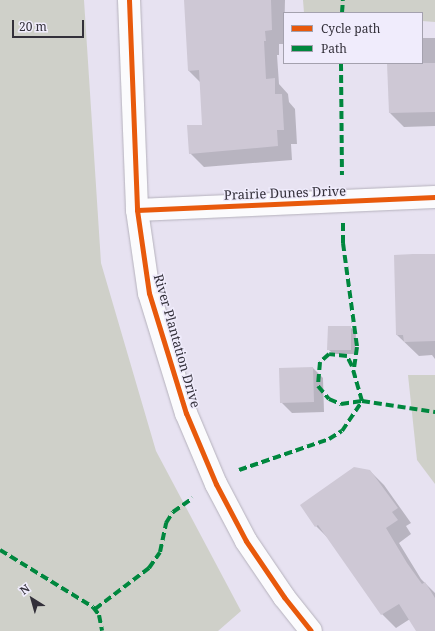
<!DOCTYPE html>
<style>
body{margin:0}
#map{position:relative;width:435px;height:631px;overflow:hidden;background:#e7e2f1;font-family:"Noto Serif",serif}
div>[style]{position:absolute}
.green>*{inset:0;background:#cfd0c9}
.shadow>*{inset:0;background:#0003}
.building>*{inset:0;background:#cec8d5}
.roads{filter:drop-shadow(0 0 1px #b5b1bc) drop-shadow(0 0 1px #b5b1bc)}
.minor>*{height:22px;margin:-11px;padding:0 11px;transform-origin:11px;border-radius:11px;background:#fbfbfd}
.quiet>*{height:4px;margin-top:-2px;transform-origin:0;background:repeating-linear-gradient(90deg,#00873e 0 8px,transparent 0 12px)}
.cycleway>*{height:5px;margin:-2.5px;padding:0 2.5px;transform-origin:2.5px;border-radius:2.5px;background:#e8590c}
span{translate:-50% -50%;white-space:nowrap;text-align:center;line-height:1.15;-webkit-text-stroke:3px #f0ecfc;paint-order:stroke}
.street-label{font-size:13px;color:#33303a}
.legend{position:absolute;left:283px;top:12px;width:140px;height:52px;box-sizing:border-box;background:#f0ecfc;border:1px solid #a4a1ae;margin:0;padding:5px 7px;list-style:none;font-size:12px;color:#33303a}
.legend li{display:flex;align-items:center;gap:8px;height:20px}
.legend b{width:20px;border:1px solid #a4a1ae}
.north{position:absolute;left:12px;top:579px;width:40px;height:40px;-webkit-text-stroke:3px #f0ecfc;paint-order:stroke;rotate:323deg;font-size:11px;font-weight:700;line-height:16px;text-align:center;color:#33303a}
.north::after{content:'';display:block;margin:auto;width:14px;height:18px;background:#33303a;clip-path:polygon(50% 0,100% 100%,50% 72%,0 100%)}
.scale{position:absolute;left:12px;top:20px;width:72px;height:18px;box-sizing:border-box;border:2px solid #33303a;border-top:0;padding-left:5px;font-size:12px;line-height:14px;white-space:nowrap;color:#33303a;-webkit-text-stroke:3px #f0ecfc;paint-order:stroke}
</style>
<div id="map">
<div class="green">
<div style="clip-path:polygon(0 0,84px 0,101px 263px,156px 451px,241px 611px,218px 631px,0 631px)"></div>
<div style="clip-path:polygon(303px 0,435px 0,435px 22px,422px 21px,422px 13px,304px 13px)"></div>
<div style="clip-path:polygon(408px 375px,435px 375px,435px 484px,417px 460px)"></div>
</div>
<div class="shadow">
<div style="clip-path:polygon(185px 0,285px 0,284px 44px,279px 44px,279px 55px,277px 55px,279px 84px,288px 94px,289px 102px,295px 109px,297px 144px,291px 144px,292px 160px,204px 167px,190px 153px,203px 126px,201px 83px,189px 71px)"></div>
<div style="clip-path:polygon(422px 38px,435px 38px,435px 126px,404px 127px,390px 113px,388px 63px,422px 63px)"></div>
<div style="clip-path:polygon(435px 255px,435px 359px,432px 355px,419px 356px,397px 335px)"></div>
<div style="clip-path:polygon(350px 327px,356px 332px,355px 354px,333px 354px,328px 349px)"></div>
<div style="clip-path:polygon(313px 368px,323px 378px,324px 412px,292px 413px,281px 402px)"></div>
<div style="clip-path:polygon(370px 471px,384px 485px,411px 523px,406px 526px,411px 534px,399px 543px,421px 579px,435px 593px,435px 631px,418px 631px,410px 619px,396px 628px,382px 614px,329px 539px,316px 526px)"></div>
</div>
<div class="building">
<div style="clip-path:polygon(184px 0,271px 0,272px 30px,265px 31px,266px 41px,264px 41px,266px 79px,275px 78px,275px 94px,282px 94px,284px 130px,277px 130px,278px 146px,189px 154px,187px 125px,202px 125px,199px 70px,188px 71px)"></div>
<div style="clip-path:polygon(387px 63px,435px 63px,435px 112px,389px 113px)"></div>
<div style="clip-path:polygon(413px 254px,435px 254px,435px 341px,404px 342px,403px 335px,396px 335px,394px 255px)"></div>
<div style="clip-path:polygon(328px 326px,351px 326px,351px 350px,327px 350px)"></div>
<div style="clip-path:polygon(313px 367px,314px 402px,280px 403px,279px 368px)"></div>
<div style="clip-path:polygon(354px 467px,370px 470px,398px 508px,392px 512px,398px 520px,386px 528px,407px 563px,422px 584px,425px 582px,435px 598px,435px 631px,416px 631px,399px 604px,381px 615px,318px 525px,315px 527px,300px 505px)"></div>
</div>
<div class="roads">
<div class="minor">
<div style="left:129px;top:0;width:210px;rotate:87.8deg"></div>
<div style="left:137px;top:210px;width:84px;rotate:81.8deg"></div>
<div style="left:149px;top:293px;width:126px;rotate:72.9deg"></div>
<div style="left:186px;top:413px;width:77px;rotate:67.1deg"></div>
<div style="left:216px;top:484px;width:64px;rotate:62.2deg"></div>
<div style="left:246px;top:541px;width:68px;rotate:55.8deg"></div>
<div style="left:284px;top:597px;width:43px;rotate:51.5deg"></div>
<div style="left:137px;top:210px;width:298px;rotate:-2.5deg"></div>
</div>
</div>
<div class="quiet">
<div style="left:342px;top:13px;width:13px;rotate:-86deg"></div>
<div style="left:341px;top:63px;width:112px;rotate:89.5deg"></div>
<div style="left:343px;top:223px;width:20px;rotate:90deg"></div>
<div style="left:343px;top:243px;width:105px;rotate:82.3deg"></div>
<div style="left:357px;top:347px;width:21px;rotate:98deg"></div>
<div style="left:362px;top:401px;width:36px;rotate:-106deg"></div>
<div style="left:352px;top:366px;width:11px;rotate:-117deg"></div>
<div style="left:347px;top:356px;width:18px;rotate:-174deg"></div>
<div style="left:329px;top:354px;width:12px;rotate:138deg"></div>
<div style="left:320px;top:362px;width:24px;rotate:95deg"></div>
<div style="left:318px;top:386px;width:17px;rotate:50deg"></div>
<div style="left:329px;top:399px;width:13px;rotate:23deg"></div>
<div style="left:341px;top:404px;width:21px;rotate:-8deg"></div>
<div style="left:362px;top:401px;width:74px;rotate:8.6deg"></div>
<div style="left:239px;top:470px;width:95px;rotate:-19deg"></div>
<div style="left:329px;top:439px;width:15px;rotate:-32deg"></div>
<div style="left:342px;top:431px;width:36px;rotate:-56deg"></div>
<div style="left:0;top:550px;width:109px;rotate:31.5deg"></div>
<div style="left:93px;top:607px;width:10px;rotate:53deg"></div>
<div style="left:99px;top:615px;width:16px;rotate:79deg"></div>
<div style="left:95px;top:609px;width:68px;rotate:-37.2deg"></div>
<div style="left:149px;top:568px;width:19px;rotate:-55deg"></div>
<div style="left:160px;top:552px;width:30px;rotate:-78deg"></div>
<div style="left:166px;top:523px;width:13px;rotate:-58deg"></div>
<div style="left:173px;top:512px;width:24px;rotate:-35deg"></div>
</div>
<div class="cycleway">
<div style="left:129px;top:0;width:210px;rotate:87.8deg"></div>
<div style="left:137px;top:210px;width:84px;rotate:81.8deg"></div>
<div style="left:149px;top:293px;width:126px;rotate:72.9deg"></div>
<div style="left:186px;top:413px;width:77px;rotate:67.1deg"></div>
<div style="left:216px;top:484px;width:64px;rotate:62.2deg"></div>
<div style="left:246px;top:541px;width:68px;rotate:55.8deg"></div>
<div style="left:284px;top:597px;width:43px;rotate:51.5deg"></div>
<div style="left:137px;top:210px;width:298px;rotate:-2.5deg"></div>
</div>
<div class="street-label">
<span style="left:285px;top:193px;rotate:-2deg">Prairie Dunes Drive</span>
<span style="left:177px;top:341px;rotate:74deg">River Plantation Drive</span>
</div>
<ul class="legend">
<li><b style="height:5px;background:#e8590c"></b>Cycle path</li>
<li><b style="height:5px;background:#00873e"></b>Path</li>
</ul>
<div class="north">N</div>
<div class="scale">20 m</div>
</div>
